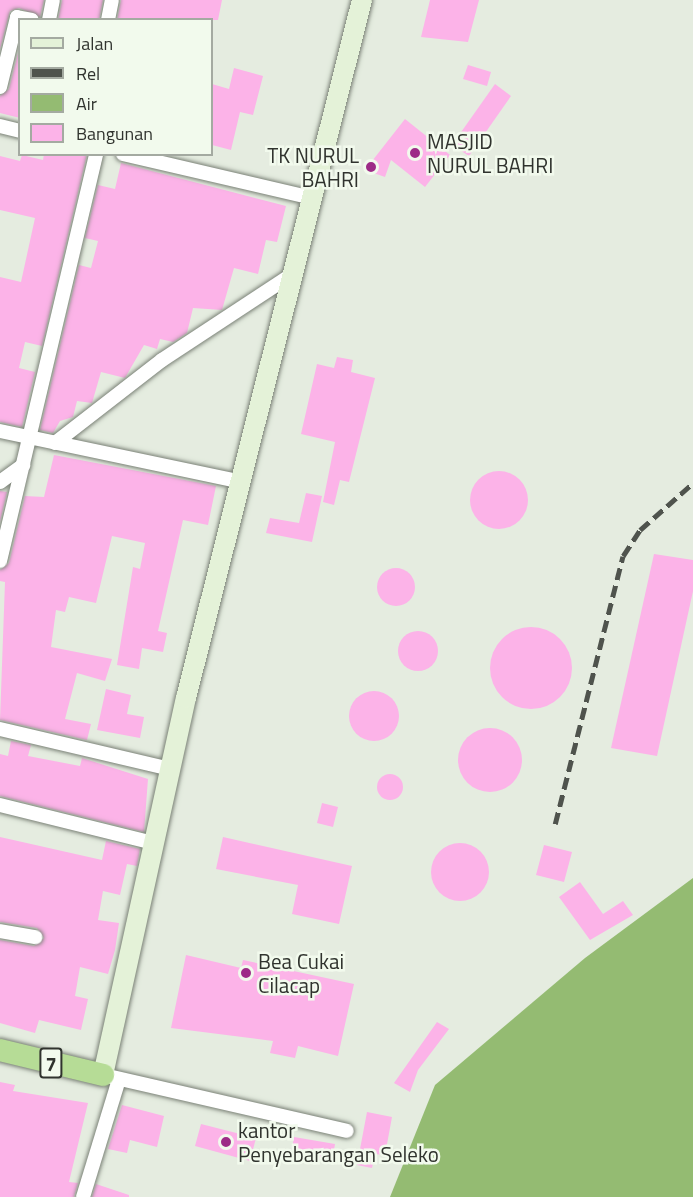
<!DOCTYPE html>
<style>
body{margin:0}
#map{position:relative;width:693px;height:1197px;overflow:hidden;background:#e5ece0;font-family:"Titillium Web",sans-serif}
div>[style]{position:absolute}
.water>*{inset:0;background:#94bb72}
.building>*{inset:0;background:#fcb3e8}
.round{border-radius:50%}
.roads{filter:drop-shadow(0 0 2px #7a8176) drop-shadow(0 0 2px #7a8176)}
.minor>*{height:14px;margin:-7px;padding:0 7px;transform-origin:7px;border-radius:7px;background:#fff}
.secondary>*{height:20px;margin:-10px;padding:0 10px;transform-origin:10px;border-radius:10px;background:#e4f2d8}
.trunk>*{height:22px;margin:-11px;padding:0 11px;transform-origin:11px;border-radius:11px;background:#b6dc96}
.rail>*{height:4.5px;margin-top:-2.25px;transform-origin:0;background:repeating-linear-gradient(90deg,#4f534d 0 12px,transparent 0 18px)}
.dots>*{width:16px;height:16px;translate:-50% -50%;box-sizing:border-box;border:3px solid #f2faed;border-radius:50%}
span{translate:-50% -50%;white-space:nowrap;text-align:center;line-height:1.15;-webkit-text-stroke:5px #f2faed;paint-order:stroke}
.shield-label span{padding:2px 4px;background:#f2faed;border:2px solid;border-radius:4px;-webkit-text-stroke-width:0}
.shield-label{font-size:20px;color:#30332e;font-weight:700}
.poi-label{font-size:21px;color:#30332e}
.left{translate:0 -50%;text-align:left}
.right{translate:-100% -50%;text-align:right}
.legend{position:absolute;left:18px;top:18px;width:195px;height:138px;box-sizing:border-box;background:#f2faed;border:2px solid #a4aaa1;margin:0;padding:8px 10px;list-style:none;font-size:18px;color:#30332e}
.legend li{display:flex;align-items:center;gap:12px;height:30px}
.legend b{width:30px;border:2px solid #a4aaa1}
</style>
<div id="map">
<div class="water">
<div style="clip-path:polygon(693px 878px,693px 1197px,390px 1197px,435px 1085px,585px 958px)"></div>
</div>
<div class="building">
<div style="clip-path:polygon(0 0,44px 0,40px 17px,19px 8px,10px 11px,0 49px)"></div>
<div style="clip-path:polygon(62px 0,103px 0,99px 20px,58px 20px)"></div>
<div style="clip-path:polygon(121px 0,222px 0,218px 20px,117px 20px)"></div>
<div style="clip-path:polygon(430px 0,479px 0,468px 42px,421px 37px)"></div>
<div style="clip-path:polygon(20px 45px,20px 118px,0 113px,0 96px,9px 89px)"></div>
<div style="clip-path:polygon(468px 65px,491px 72px,487px 86px,463px 79px)"></div>
<div style="clip-path:polygon(234px 68px,263px 76px,253px 115px,240px 112px,231px 150px,212px 145px,212px 84px,229px 89px)"></div>
<div style="clip-path:polygon(495px 84px,511px 96px,469px 156px,452px 145px)"></div>
<div style="clip-path:polygon(405px 119px,450px 155px,425px 187px,391px 160px,385px 177px,365px 170px)"></div>
<div style="clip-path:polygon(44px 154px,87px 154px,42px 346px,25px 342px,19px 368px,35px 372px,22px 427px,0 422px,0 277px,21px 282px,35px 218px,0 210px,0 156px,20px 161px,22px 155px,43px 160px)"></div>
<div style="clip-path:polygon(121px 163px,286px 206px,277px 242px,266px 240px,258px 274px,234px 268px,222px 310px,193px 308px,187px 333px,173px 342px,160px 339px,157px 349px,144px 345px,125px 378px,101px 372px,92px 403px,77px 401px,73px 417px,60px 421px,53px 433px,40px 430px,79px 265px,91px 268px,98px 241px,85px 238px,98px 185px,115px 189px)"></div>
<div style="clip-path:polygon(337px 357px,353px 360px,351px 372px,375px 378px,349px 482px,340px 480px,334px 505px,323px 502px,335px 442px,301px 434px,317px 364px,334px 368px)"></div>
<div style="clip-path:polygon(54px 455px,216px 486px,208px 525px,183px 520px,158px 631px,167px 633px,163px 652px,142px 648px,139px 669px,117px 665px,133px 567px,140px 569px,145px 543px,112px 536px,96px 603px,69px 597px,65px 612px,56px 610px,51px 647px,112px 659px,105px 681px,77px 673px,65px 719px,91px 724px,87px 740px,0 720px,5px 582px,0 581px,0 570px,9px 563px,25px 496px,44px 497px)"></div>
<div class="round" style="left:470px;top:471px;width:58px;height:58px"></div>
<div style="clip-path:polygon(0 491px,7px 492px,0 522px)"></div>
<div style="clip-path:polygon(306px 493px,322px 496px,312px 542px,266px 533px,270px 518px,299px 523px)"></div>
<div style="clip-path:polygon(654px 554px,693px 560px,693px 591px,657px 756px,611px 748px)"></div>
<div class="round" style="left:377px;top:568px;width:38px;height:38px"></div>
<div class="round" style="left:490px;top:627px;width:82px;height:82px"></div>
<div class="round" style="left:398px;top:631px;width:40px;height:40px"></div>
<div style="clip-path:polygon(106px 689px,131px 695px,127px 714px,144px 717px,140px 738px,97px 730px)"></div>
<div class="round" style="left:349px;top:691px;width:50px;height:50px"></div>
<div class="round" style="left:458px;top:728px;width:64px;height:64px"></div>
<div style="clip-path:polygon(11px 741px,31px 745px,28px 756px,80px 766px,82px 758px,148px 779px,144px 832px,0 796px,0 754px,8px 756px)"></div>
<div class="round" style="left:377px;top:774px;width:26px;height:26px"></div>
<div style="clip-path:polygon(322px 803px,338px 807px,333px 827px,317px 823px)"></div>
<div style="clip-path:polygon(0 837px,102px 860px,106px 841px,140px 849px,137px 866px,127px 864px,120px 895px,103px 891px,98px 920px,119px 923px,115px 950px,108px 974px,80px 967px,75px 996px,88px 999px,81px 1030px,39px 1020px,35px 1033px,0 1023px,0 940px,34px 946px,44px 938px,37px 928px,0 922px)"></div>
<div style="clip-path:polygon(223px 837px,352px 866px,339px 924px,292px 914px,298px 885px,216px 869px)"></div>
<div class="round" style="left:431px;top:843px;width:58px;height:58px"></div>
<div style="clip-path:polygon(544px 845px,572px 852px,564px 882px,536px 875px)"></div>
<div style="clip-path:polygon(580px 882px,603px 914px,623px 901px,633px 915px,590px 940px,559px 897px)"></div>
<div style="clip-path:polygon(186px 955px,241px 968px,243px 960px,354px 984px,338px 1056px,298px 1046px,295px 1058px,270px 1053px,273px 1041px,171px 1028px)"></div>
<div style="clip-path:polygon(437px 1022px,449px 1029px,418px 1070px,410px 1092px,394px 1083px)"></div>
<div style="clip-path:polygon(0 1082px,15px 1085px,13px 1091px,88px 1103px,69px 1182px,78px 1183px,74px 1197px,0 1197px)"></div>
<div style="clip-path:polygon(122px 1105px,164px 1116px,157px 1147px,130px 1140px,127px 1153px,108px 1149px)"></div>
<div style="clip-path:polygon(367px 1112px,392px 1117px,385px 1155px,375px 1154px,372px 1168px,357px 1165px)"></div>
<div style="clip-path:polygon(201px 1124px,256px 1138px,250px 1161px,195px 1146px)"></div>
<div style="clip-path:polygon(294px 1137px,335px 1144px,332px 1162px,291px 1154px)"></div>
<div style="clip-path:polygon(96px 1184px,129px 1195px,129px 1197px,92px 1197px)"></div>
</div>
<div class="roads">
<div class="minor">
<div style="left:49px;top:20px;width:20px;rotate:-79deg"></div>
<div style="left:108px;top:20px;width:20px;rotate:-79deg"></div>
<div style="left:0;top:87px;width:72px;rotate:-76.3deg"></div>
<div style="left:17px;top:17px;width:15px;rotate:11deg"></div>
<div style="left:0;top:126px;width:21px;rotate:14deg"></div>
<div style="left:123px;top:154px;width:194px;rotate:13.1deg"></div>
<div style="left:0;top:431px;width:247px;rotate:11.9deg"></div>
<div style="left:55px;top:443px;width:135px;rotate:-37.8deg"></div>
<div style="left:162px;top:360px;width:157px;rotate:-33.3deg"></div>
<div style="left:0;top:482px;width:29px;rotate:-36deg"></div>
<div style="left:0;top:561px;width:418px;rotate:-76.7deg"></div>
<div style="left:0;top:729px;width:175px;rotate:13.2deg"></div>
<div style="left:0;top:805px;width:158px;rotate:13.9deg"></div>
<div style="left:0;top:931px;width:36px;rotate:10deg"></div>
<div style="left:103px;top:1075px;width:250px;rotate:12.9deg"></div>
<div style="left:83px;top:1197px;width:123px;rotate:-73deg"></div>
</div>
<div class="secondary">
<div style="left:103px;top:1075px;width:386px;rotate:-77.6deg"></div>
<div style="left:186px;top:698px;width:720px;rotate:-75.85deg"></div>
</div>
<div class="trunk">
<div style="left:0;top:1050px;width:106px;rotate:13.6deg"></div>
</div>
</div>
<div class="rail">
<div style="left:555px;top:824px;width:276px;rotate:-75.8deg"></div>
<div style="left:623px;top:556px;width:31px;rotate:-57deg"></div>
<div style="left:640px;top:530px;width:71px;rotate:-41.6deg"></div>
</div>
<div class="dots">
<div style="left:415px;top:153px;background:#9d2b87"></div>
<div style="left:371px;top:167px;background:#9d2b87"></div>
<div style="left:246px;top:973px;background:#9d2b87"></div>
<div style="left:226px;top:1142px;background:#9d2b87"></div>
</div>
<div class="shield-label">
<span style="left:51px;top:1063px">7</span>
</div>
<div class="poi-label">
<span class="left" style="left:427px;top:153px">MASJID<br>NURUL BAHRI</span>
<span class="right" style="left:359px;top:167px">TK NURUL<br>BAHRI</span>
<span class="left" style="left:258px;top:973px">Bea Cukai<br>Cilacap</span>
<span class="left" style="left:238px;top:1142px">kantor<br>Penyebarangan Seleko</span>
</div>
<ul class="legend">
<li><b style="height:8px;background:#e4f2d8"></b>Jalan</li>
<li><b style="height:8px;background:#4f534d"></b>Rel</li>
<li><b style="height:16px;background:#94bb72"></b>Air</li>
<li><b style="height:16px;background:#fcb3e8"></b>Bangunan</li>
</ul>
</div>
